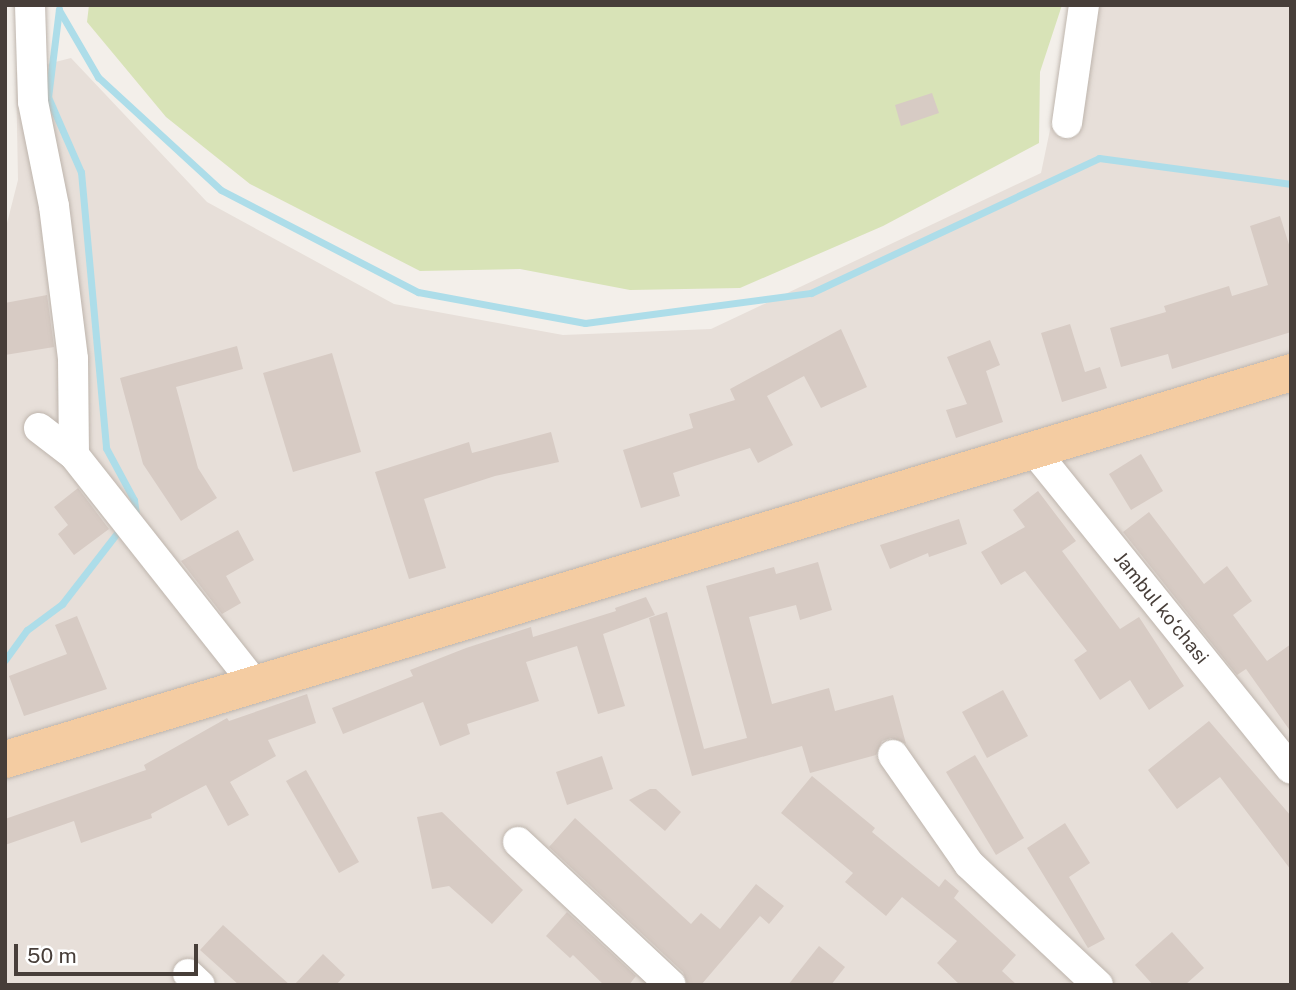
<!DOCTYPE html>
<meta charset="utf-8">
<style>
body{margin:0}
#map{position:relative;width:1296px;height:990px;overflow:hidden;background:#f3efea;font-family:"Public Sans",sans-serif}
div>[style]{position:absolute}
.residential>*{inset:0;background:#e7dfd9}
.green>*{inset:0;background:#d8e3b7}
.stream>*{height:7px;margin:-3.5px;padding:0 3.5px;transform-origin:3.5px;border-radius:3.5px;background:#addde9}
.building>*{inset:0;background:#d7cbc4}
.roads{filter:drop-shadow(0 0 2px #beb5ad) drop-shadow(0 0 2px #beb5ad)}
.minor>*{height:30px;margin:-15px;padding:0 15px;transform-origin:15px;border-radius:15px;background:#fff}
.major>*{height:37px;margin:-18.5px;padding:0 18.5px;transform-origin:18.5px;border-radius:18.5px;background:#f4cca2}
span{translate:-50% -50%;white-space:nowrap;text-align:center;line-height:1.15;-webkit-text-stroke:5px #fff;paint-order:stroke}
.street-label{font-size:19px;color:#473e39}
.frame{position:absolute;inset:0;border:7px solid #473e39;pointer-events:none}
.scale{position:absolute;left:14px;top:944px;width:184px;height:32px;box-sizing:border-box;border:4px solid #473e39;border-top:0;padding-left:9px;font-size:21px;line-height:24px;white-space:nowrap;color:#473e39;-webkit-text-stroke:5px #fff;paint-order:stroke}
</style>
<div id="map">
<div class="residential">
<div style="clip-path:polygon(1076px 5px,1291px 5px,1291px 985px,5px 985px,5px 231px,18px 180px,16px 72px,71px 58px,207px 202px,394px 304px,563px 335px,711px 329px,1041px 173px)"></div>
</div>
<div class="green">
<div style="clip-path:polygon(89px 5px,1062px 5px,1040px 72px,1039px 143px,883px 226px,740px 288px,630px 290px,520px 269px,420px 271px,250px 184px,166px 117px,87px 22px)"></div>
</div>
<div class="stream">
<div style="left:59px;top:9px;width:89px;rotate:97.1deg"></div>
<div style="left:48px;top:97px;width:82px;rotate:66.3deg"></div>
<div style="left:81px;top:172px;width:277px;rotate:84.8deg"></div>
<div style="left:106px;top:448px;width:59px;rotate:61.7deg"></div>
<div style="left:134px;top:500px;width:14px;rotate:82deg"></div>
<div style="left:59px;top:10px;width:78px;rotate:59.8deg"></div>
<div style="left:98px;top:77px;width:167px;rotate:42.6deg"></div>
<div style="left:221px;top:190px;width:222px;rotate:27.4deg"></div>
<div style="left:418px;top:292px;width:170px;rotate:10.5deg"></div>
<div style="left:585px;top:323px;width:228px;rotate:-7.6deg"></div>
<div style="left:811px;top:293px;width:318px;rotate:-25.1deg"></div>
<div style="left:1099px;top:158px;width:194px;rotate:7.7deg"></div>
<div style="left:5px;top:660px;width:37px;rotate:-54deg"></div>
<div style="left:27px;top:630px;width:44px;rotate:-36.6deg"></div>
<div style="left:62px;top:604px;width:90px;rotate:-52.2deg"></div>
</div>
<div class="building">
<div style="clip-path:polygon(932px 93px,939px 113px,901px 126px,895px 105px)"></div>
<div style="clip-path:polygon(1280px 216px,1291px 251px,1291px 332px,1172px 369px,1168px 354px,1121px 367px,1110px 328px,1166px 312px,1164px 306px,1229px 286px,1232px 296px,1268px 285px,1250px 226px)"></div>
<div style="clip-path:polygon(47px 295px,54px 347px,5px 355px,5px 303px)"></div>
<div style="clip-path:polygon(1070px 324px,1085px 372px,1100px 367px,1107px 388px,1062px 402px,1041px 333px)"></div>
<div style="clip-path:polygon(841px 329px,867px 387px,821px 408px,804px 376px,767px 396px,793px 445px,758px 463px,750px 448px,673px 473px,680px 496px,641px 508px,623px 450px,693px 428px,689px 414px,735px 400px,730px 389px)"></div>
<div style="clip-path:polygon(990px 340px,1000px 365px,986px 371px,1003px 422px,956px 438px,946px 410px,967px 404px,947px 357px)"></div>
<div style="clip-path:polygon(237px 346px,243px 369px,176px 387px,198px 468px,217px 498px,181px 521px,143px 464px,120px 378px)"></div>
<div style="clip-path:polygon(332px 353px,361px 452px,293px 472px,263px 373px)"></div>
<div style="clip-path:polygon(551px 432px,559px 462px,495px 476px,424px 499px,446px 568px,409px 579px,375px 472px,469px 442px,472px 453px)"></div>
<div style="clip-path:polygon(1141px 454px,1163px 491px,1131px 510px,1109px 474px)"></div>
<div style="clip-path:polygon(78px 488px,109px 529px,74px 555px,58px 534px,68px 525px,54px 507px)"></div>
<div style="clip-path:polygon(1038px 491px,1076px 541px,1062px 551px,1120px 629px,1139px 617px,1184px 686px,1149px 710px,1130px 680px,1100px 700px,1074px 660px,1087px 651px,1025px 571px,1001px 585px,981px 552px,1025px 527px,1013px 510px)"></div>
<div style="clip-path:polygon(1149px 512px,1204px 584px,1227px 566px,1252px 601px,1233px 615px,1267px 661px,1291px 644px,1291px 732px,1246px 669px,1237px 675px,1123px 532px)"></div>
<div style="clip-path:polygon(959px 519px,967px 544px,929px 557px,928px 553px,890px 569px,880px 545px)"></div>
<div style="clip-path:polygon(238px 530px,254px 560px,226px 576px,241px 603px,222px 614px,181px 561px)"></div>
<div style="clip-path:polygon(818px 562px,832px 610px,800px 620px,796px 605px,749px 617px,772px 704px,829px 688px,835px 711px,893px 695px,906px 744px,891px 738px,882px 741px,876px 755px,810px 773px,802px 746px,692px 776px,649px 618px,667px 612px,704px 749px,747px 738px,706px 586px,774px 567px,776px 574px)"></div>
<div style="clip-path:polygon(646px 597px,655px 615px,603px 634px,625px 706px,598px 714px,577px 646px,526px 662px,539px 701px,467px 724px,470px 734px,440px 746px,423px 702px,343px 734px,332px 708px,413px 676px,410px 670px,466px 648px,531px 627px,533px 637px,616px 611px,615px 608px)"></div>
<div style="clip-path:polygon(77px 616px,107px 689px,24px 716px,9px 676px,67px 654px,55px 625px)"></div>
<div style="clip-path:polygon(1003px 690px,1028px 736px,987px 758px,962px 712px)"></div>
<div style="clip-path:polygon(307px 694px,316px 723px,268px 740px,276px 756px,230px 782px,249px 815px,228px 826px,206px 785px,151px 814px,152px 818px,81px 843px,74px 821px,5px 845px,5px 819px,146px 770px,144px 765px,227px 718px,229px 721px)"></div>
<div style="clip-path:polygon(1209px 721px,1291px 816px,1291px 870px,1220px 777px,1177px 809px,1148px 770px)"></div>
<div style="clip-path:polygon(975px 755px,1024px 838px,996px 855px,946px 772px)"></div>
<div style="clip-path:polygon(602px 756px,613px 789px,567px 805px,556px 772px)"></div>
<div style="clip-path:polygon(306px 770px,359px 862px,339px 873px,286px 781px)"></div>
<div style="clip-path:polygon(812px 776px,875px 828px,872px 832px,939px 887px,945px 879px,959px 891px,954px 898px,1016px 955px,1002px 971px,1017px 985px,960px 985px,937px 963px,957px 941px,902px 897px,886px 916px,845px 882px,853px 873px,781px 813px)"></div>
<div style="clip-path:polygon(650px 789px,656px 789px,681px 812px,665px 831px,629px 800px)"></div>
<div style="clip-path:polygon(442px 812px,523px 890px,492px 924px,449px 886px,432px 889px,417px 817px)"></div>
<div style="clip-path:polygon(575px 818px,691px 924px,701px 913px,720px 929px,756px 884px,784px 906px,769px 924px,760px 916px,701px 985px,688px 985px,683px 972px,549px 847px)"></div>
<div style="clip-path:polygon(1065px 823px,1090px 863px,1069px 877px,1105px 939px,1088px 948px,1027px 848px)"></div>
<div style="clip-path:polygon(567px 912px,636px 976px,629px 985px,604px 985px,573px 955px,570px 958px,546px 936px)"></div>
<div style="clip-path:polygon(223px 925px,290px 985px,239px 985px,200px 950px)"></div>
<div style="clip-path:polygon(1172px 932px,1204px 968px,1185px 985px,1153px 985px,1135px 965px)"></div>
<div style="clip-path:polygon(819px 946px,845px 967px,831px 985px,788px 985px)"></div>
<div style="clip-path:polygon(323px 954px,345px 975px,336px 985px,294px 985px)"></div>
</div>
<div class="roads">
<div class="minor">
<div style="left:30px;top:5px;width:97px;rotate:88.2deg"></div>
<div style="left:33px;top:102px;width:106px;rotate:78.6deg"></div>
<div style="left:54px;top:206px;width:154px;rotate:82.9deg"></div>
<div style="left:73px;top:359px;width:96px;rotate:89.4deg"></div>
<div style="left:1067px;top:123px;width:119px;rotate:-81.8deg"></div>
<div style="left:39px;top:428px;width:44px;rotate:37.6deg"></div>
<div style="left:74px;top:455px;width:292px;rotate:51.7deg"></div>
<div style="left:1032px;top:448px;width:412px;rotate:51.1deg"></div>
<div style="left:893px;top:755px;width:133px;rotate:55.1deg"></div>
<div style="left:969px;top:864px;width:177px;rotate:43.2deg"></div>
<div style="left:518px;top:842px;width:209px;rotate:43.1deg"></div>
<div style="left:188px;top:974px;width:16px;rotate:43deg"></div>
</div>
<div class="major">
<div style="left:5px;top:759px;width:1343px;rotate:-16.75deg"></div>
</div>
</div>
<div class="street-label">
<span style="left:1161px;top:608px;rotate:51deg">Jambul ko‘chasi</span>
</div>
<div class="frame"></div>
<div class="scale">50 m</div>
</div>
